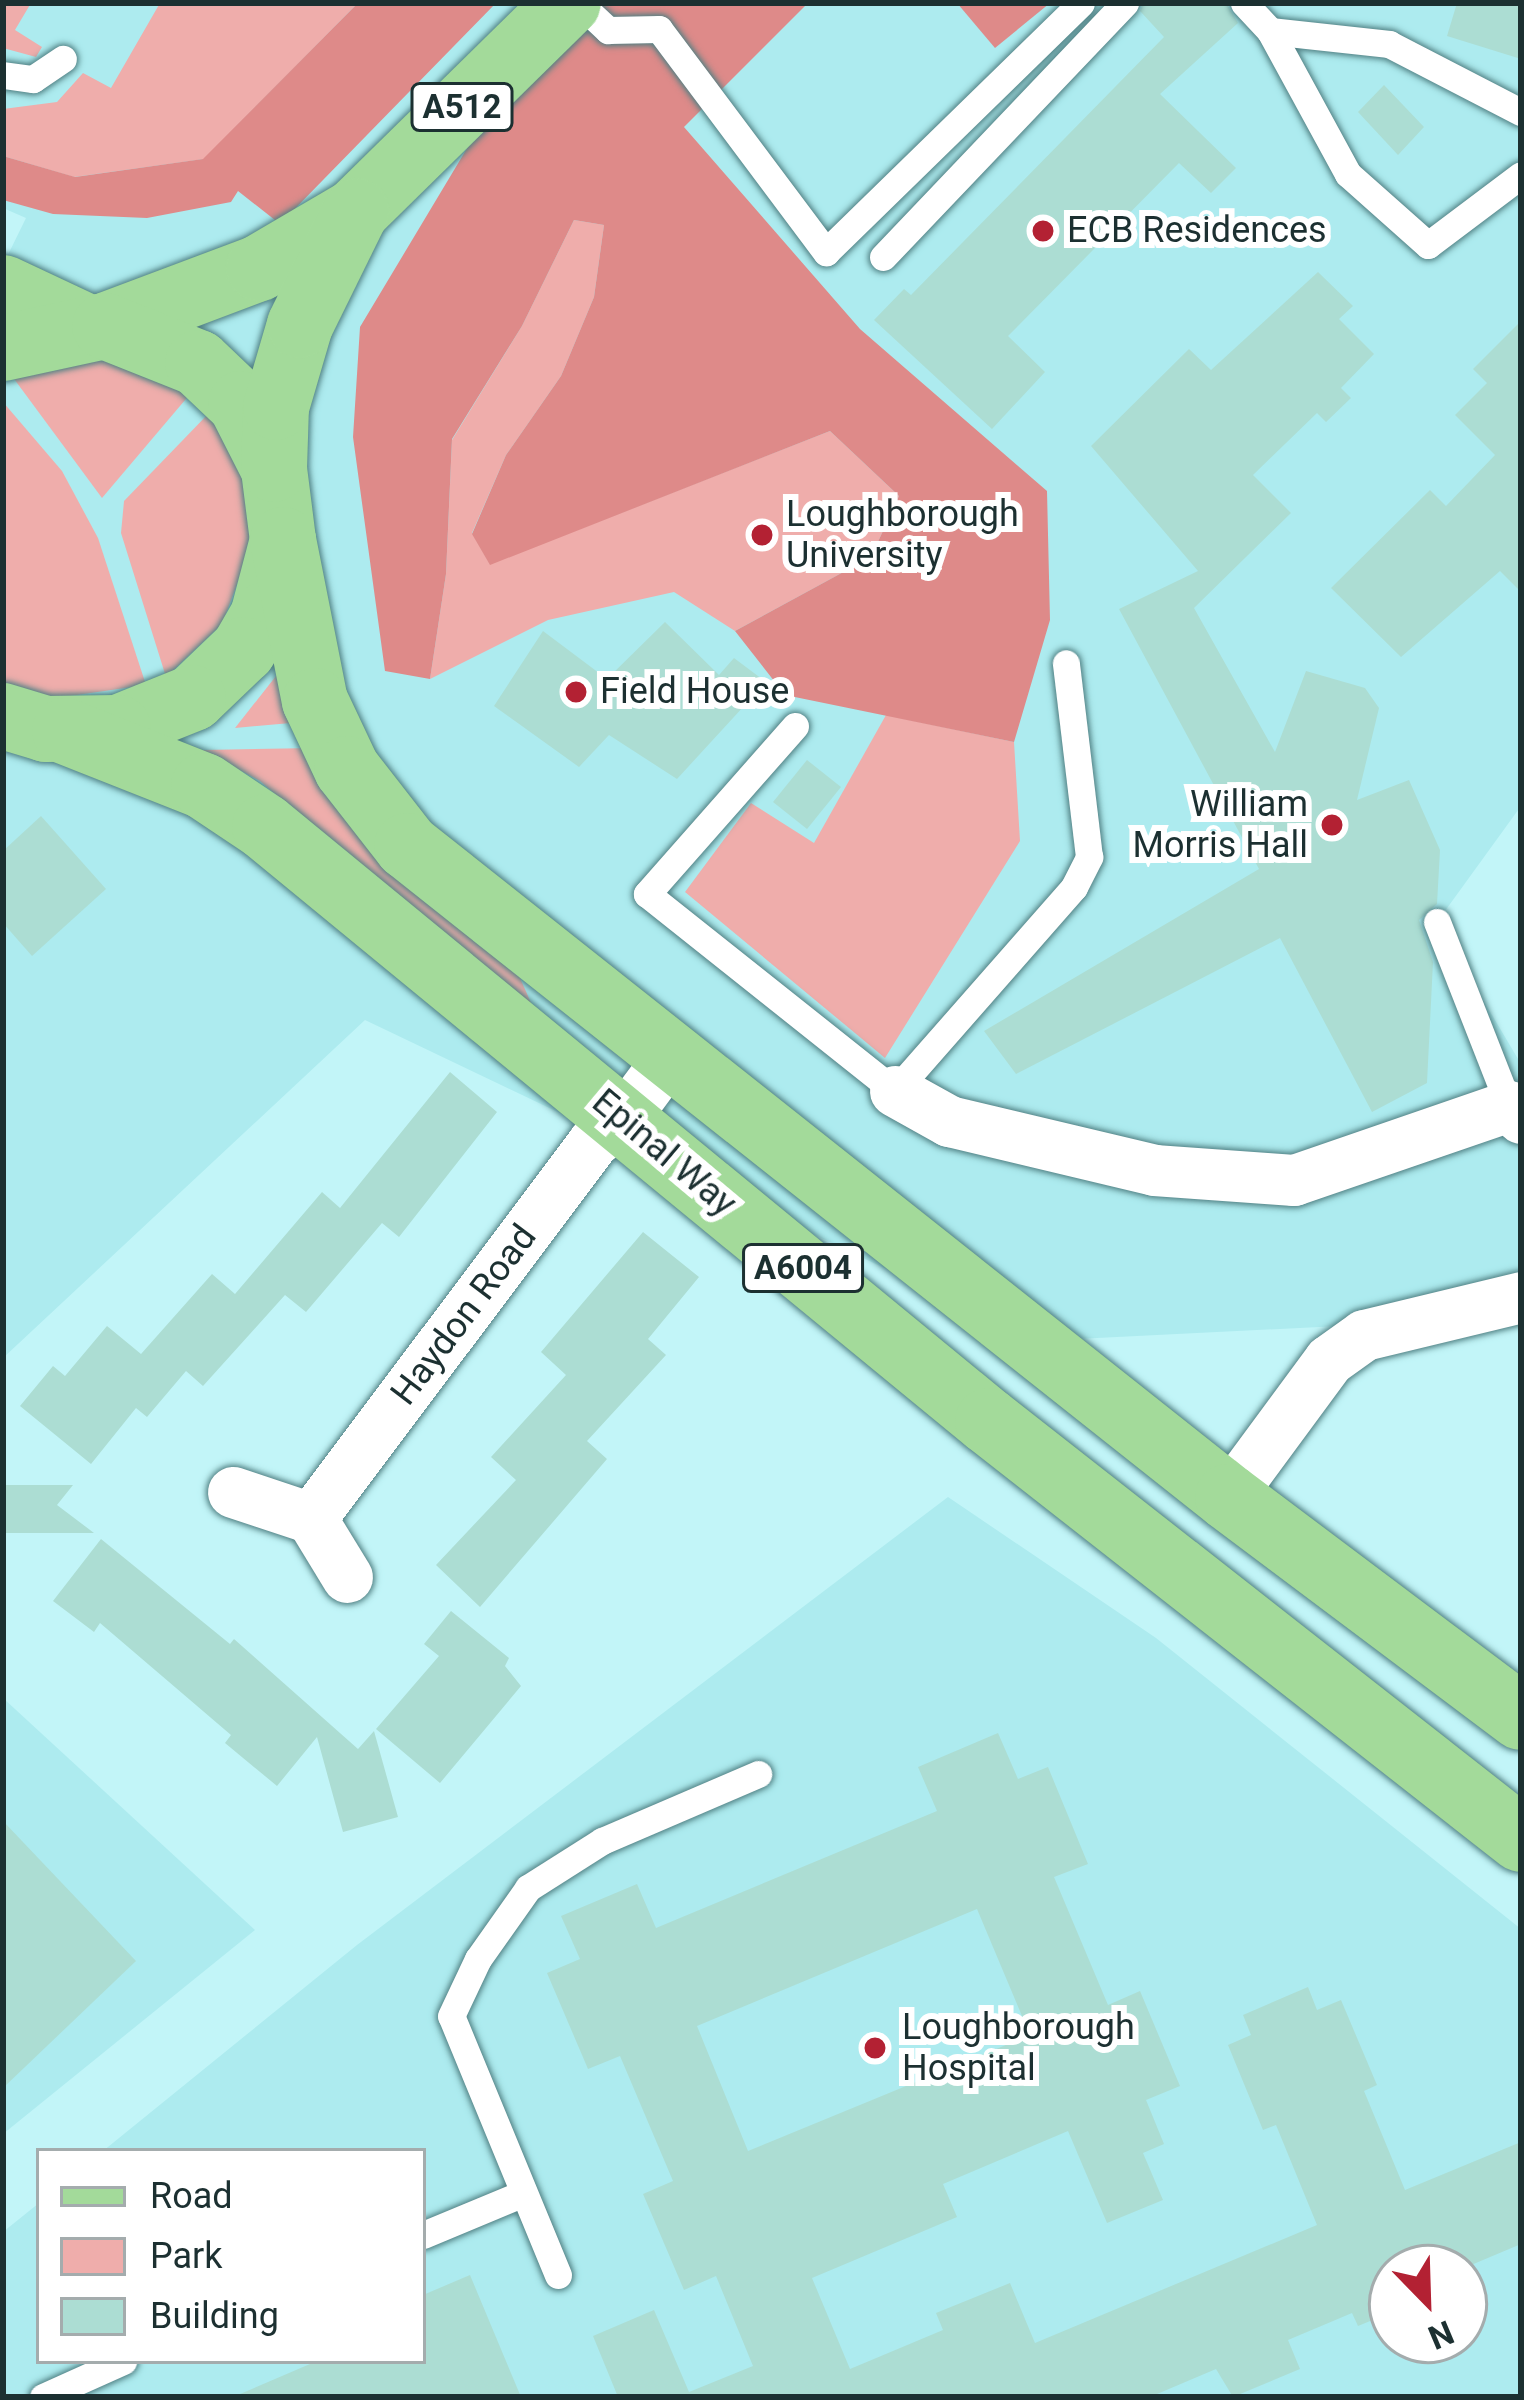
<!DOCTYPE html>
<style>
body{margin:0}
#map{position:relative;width:1524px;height:2400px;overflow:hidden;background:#c2f5f8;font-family:Roboto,sans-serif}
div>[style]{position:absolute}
.built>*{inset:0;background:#adebef}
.green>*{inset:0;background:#efadab}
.forest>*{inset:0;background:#de8a89}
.building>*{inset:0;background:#acddd3}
.roads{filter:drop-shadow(0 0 3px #508083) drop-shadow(0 0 3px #508083)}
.lane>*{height:27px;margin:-13.5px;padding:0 13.5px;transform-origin:13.5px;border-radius:13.5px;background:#fff}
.street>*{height:51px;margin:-25.5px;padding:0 25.5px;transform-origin:25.5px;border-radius:25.5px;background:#fff}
.primary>*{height:66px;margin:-33px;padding:0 33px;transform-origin:33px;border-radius:33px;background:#a3da9a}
.dots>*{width:33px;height:33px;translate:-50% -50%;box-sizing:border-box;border:6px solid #fff;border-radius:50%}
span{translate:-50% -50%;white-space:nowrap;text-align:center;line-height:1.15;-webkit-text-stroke:12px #fff;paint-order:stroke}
.shield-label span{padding:3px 9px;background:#fff;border:3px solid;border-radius:9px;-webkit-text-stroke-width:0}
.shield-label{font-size:33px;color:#1c3031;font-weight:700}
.poi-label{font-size:36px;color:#1c3031}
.left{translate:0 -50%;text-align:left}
.right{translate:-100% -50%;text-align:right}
.street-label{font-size:36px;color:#1c3031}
.frame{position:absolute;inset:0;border:6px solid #1c3031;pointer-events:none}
.legend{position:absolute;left:36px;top:2148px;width:390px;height:216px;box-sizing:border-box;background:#fff;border:3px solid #a4acad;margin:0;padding:15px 21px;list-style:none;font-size:36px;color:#1c3031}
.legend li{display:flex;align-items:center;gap:24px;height:60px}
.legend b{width:60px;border:3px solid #a4acad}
.north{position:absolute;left:1368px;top:2244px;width:120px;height:120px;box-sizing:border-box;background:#fff;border:3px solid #a4acad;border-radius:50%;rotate:157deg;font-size:33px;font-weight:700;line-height:48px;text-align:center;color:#1c3031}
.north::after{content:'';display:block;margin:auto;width:42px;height:54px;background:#b32133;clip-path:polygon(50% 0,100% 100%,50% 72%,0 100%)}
</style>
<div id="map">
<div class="built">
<div style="clip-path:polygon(3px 3px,1521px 3px,1521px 806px,1437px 922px,1521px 1064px,1521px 1300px,1398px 1323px,1037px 1341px,365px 1020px,3px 1358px,3px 265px,26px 218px,3px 208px)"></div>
<div style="clip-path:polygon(evenodd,948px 1497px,1156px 1638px,1521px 1929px,1521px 2397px,3px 2397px,3px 2232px,39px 2203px,39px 2361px,423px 2361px,423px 2151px,103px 2151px,357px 1945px,948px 1497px,1392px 2268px,1464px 2268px,1464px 2340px,1392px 2340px,1392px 2268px)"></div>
<div style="clip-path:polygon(3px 1698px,255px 1930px,3px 2134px)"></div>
</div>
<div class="green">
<div style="clip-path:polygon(3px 3px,31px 3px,15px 30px,42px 47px,36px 57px,3px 48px)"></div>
<div style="clip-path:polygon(160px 3px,358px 3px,204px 159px,74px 177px,3px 156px,3px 109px,57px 102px,83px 73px,111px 88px)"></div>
<div style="clip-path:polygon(574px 220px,604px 225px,594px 297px,561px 376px,506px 455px,472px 533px,490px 564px,830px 431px,899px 496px,871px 557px,735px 631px,674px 592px,548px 620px,430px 679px,446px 574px,452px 440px,522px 326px)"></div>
<div style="clip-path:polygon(99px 352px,191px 393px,102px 498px,6px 368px)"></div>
<div style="clip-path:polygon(3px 402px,62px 471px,98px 538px,146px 685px,56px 698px,3px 683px)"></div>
<div style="clip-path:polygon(210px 412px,238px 454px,253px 542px,222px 624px,166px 677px,121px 533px,124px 501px)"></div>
<div style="clip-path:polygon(287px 662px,302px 722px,235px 728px)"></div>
<div style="clip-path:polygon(886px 715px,1014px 742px,1020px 841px,885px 1058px,685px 892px,751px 803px,814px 843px)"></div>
<div style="clip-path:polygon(315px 748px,516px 969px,540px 1023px,260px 781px,202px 750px)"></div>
</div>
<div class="forest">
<div style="clip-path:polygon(358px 3px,496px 3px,280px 224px,238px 191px,231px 202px,147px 218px,53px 214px,3px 200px,3px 156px,75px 177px,203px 159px)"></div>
<div style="clip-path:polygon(596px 3px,808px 3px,684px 127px,860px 329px,1047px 491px,1050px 620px,1014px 742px,785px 695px,735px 631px,871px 557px,899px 496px,830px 431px,490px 565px,472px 534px,506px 455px,561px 376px,594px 297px,604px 225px,574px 220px,522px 326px,452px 439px,446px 574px,430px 679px,385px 671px,353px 437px,360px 327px,502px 90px)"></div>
<div style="clip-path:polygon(957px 3px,1050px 3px,995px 48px)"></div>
</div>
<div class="building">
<div style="clip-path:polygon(1143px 3px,1226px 3px,1238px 23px,1160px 94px,1236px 168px,1211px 193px,1179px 163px,1008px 336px,1045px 372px,992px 429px,874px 320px,904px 289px,911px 295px,1164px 37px,1140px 11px)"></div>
<div style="clip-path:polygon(1457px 3px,1521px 3px,1521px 59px,1447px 36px)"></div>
<div style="clip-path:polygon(1384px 85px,1424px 127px,1398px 155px,1358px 112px)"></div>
<div style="clip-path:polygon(1318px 272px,1353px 306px,1339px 319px,1374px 354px,1341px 388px,1351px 398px,1326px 422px,1317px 413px,1253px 475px,1291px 513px,1194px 608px,1275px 752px,1306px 671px,1365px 688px,1379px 708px,1357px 800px,1409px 780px,1440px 850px,1437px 904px,1419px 920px,1433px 962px,1427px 1083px,1372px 1112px,1280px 938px,1016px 1074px,984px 1031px,1259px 869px,1119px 609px,1198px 571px,1091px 446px,1189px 349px,1211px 370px)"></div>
<div style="clip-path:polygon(1521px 321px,1521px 592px,1500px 571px,1401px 657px,1331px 588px,1430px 490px,1446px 506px,1495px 455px,1455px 415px,1487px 383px,1473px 369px)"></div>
<div style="clip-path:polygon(665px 622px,719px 675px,734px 658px,766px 682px,677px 779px,609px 735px,579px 767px,494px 706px,543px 631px,607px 679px)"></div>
<div style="clip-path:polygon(807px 760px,841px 787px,807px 829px,773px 802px)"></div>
<div style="clip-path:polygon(41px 816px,106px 889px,32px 956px,3px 923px,3px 851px)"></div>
<div style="clip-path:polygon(450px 1072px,497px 1112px,399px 1237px,382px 1223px,306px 1312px,285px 1295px,203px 1386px,186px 1371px,147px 1417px,136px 1408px,91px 1464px,20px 1406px,53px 1366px,65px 1376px,107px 1326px,141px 1354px,212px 1274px,235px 1294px,322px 1192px,340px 1208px)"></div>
<div style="clip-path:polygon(643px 1232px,699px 1277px,648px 1339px,666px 1355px,587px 1441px,607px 1459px,480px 1607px,436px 1565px,516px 1480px,491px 1457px,566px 1375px,541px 1352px)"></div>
<div style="clip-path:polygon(3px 1485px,73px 1485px,57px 1505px,94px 1533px,3px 1533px)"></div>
<div style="clip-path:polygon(101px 1539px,230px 1644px,234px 1639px,358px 1749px,374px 1731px,398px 1817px,343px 1832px,317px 1737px,277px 1786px,225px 1743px,231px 1735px,100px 1623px,94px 1632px,53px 1601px)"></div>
<div style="clip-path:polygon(451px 1611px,509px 1658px,505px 1666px,521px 1686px,440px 1783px,376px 1729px,439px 1656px,424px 1644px)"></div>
<div style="clip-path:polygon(evenodd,998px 1733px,1018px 1779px,1048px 1767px,1088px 1864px,1054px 1877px,1108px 2005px,1140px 1991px,1180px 2086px,1146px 2100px,1164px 2144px,1143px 2153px,1163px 2200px,1107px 2223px,1068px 2131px,943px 2184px,957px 2217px,812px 2278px,850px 2369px,943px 2330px,936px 2313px,1010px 2283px,1035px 2343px,1317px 2225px,1276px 2125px,1263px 2130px,1228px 2045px,1251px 2035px,1243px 2015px,1308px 1987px,1317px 2010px,1341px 2000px,1377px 2085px,1364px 2091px,1405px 2190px,1521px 2142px,1521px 2244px,1464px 2268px,1392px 2268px,1392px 2312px,1358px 2326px,1352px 2313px,1288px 2340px,1300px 2369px,1233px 2397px,1216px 2369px,1150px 2397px,618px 2397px,593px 2336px,654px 2310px,689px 2392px,753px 2366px,716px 2276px,684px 2290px,643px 2194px,673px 2181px,620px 2056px,588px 2069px,547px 1973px,580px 1959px,561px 1916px,637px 1884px,656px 1928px,937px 1811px,918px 1767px,998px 1733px,977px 1909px,1030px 2035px,748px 2151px,697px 2026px,977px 1909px)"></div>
<div style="clip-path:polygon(3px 1821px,136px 1961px,3px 2088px)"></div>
<div style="clip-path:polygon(470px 2275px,521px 2397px,233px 2397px,317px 2361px,423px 2361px,423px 2295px)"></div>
</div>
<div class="roads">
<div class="lane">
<div style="left:579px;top:3px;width:40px;rotate:43deg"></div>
<div style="left:608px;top:30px;width:51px;rotate:-1.1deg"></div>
<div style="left:659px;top:29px;width:279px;rotate:53.2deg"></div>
<div style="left:826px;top:252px;width:356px;rotate:-44.3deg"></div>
<div style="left:1244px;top:3px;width:38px;rotate:47deg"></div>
<div style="left:1270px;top:31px;width:163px;rotate:61.4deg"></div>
<div style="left:1348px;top:174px;width:107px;rotate:41.6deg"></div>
<div style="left:1428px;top:245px;width:116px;rotate:-37deg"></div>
<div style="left:1270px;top:31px;width:120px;rotate:6.2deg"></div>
<div style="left:1389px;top:44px;width:148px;rotate:27.3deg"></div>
<div style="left:3px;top:75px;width:30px;rotate:8deg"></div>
<div style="left:33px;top:79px;width:36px;rotate:-34deg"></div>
<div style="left:883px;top:257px;width:351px;rotate:-46.4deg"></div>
<div style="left:795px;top:726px;width:224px;rotate:131.4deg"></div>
<div style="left:647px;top:894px;width:317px;rotate:38.5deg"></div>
<div style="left:895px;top:1091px;width:271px;rotate:-48.7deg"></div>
<div style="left:1074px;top:887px;width:34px;rotate:-63deg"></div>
<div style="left:1089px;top:857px;width:195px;rotate:-96.8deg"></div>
<div style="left:1437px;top:922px;width:198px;rotate:68.6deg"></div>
<div style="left:423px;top:2235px;width:109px;rotate:-22.6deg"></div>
<div style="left:558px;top:2275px;width:280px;rotate:-112.4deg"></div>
<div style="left:451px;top:2016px;width:63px;rotate:-64.7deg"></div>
<div style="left:478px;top:1959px;width:87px;rotate:-54.8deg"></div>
<div style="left:528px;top:1888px;width:88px;rotate:-32.4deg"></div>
<div style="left:602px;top:1841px;width:170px;rotate:-23.2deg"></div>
<div style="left:43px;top:2397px;width:88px;rotate:-24.2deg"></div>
</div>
<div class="street">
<div style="left:895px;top:1091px;width:62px;rotate:29.1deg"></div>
<div style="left:949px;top:1121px;width:211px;rotate:13.4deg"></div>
<div style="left:1154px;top:1170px;width:140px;rotate:4.1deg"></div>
<div style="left:1294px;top:1180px;width:227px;rotate:-19deg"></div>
<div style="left:1509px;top:1106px;width:17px;rotate:45deg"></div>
<div style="left:233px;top:1492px;width:82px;rotate:18.4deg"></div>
<div style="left:311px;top:1518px;width:69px;rotate:58.6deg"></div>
<div style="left:1228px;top:1497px;width:170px;rotate:-53.6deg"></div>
<div style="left:1329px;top:1360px;width:43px;rotate:-35.5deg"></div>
<div style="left:1364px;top:1335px;width:162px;rotate:-13.6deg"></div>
<div style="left:311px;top:1518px;width:470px;rotate:-53.1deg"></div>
<div style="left:593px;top:1142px;width:38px;rotate:-37deg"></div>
<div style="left:623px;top:1119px;width:82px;rotate:-53.4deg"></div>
</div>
<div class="primary">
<div style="left:3px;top:288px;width:87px;rotate:25.1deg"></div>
<div style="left:105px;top:326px;width:165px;rotate:-20.6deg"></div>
<div style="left:259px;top:268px;width:113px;rotate:-30.4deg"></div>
<div style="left:356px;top:211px;width:297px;rotate:-44.5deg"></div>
<div style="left:3px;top:348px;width:104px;rotate:-12.2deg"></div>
<div style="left:105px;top:326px;width:100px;rotate:21.7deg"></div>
<div style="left:198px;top:363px;width:59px;rotate:43.6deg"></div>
<div style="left:241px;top:404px;width:73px;rotate:63.1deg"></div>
<div style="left:274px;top:469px;width:72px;rotate:82.8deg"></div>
<div style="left:283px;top:540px;width:79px;rotate:104.7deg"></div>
<div style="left:263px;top:616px;width:39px;rotate:120deg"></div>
<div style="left:243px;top:650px;width:69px;rotate:136.2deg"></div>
<div style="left:193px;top:698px;width:81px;rotate:158.2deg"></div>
<div style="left:118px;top:728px;width:72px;rotate:179.2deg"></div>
<div style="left:46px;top:729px;width:45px;rotate:-163.2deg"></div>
<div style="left:274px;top:469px;width:62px;rotate:-88.2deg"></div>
<div style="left:276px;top:407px;width:85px;rotate:-73.7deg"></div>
<div style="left:300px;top:325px;width:127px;rotate:-63.8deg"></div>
<div style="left:283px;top:540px;width:164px;rotate:78.8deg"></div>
<div style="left:315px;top:701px;width:75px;rotate:64.8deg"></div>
<div style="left:347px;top:769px;width:98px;rotate:52.1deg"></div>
<div style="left:407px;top:846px;width:1048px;rotate:38.41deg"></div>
<div style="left:1228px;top:1497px;width:366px;rotate:36.9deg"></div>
<div style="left:65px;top:731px;width:149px;rotate:21.6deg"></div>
<div style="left:204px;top:786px;width:73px;rotate:33.9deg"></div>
<div style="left:265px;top:827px;width:936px;rotate:39.41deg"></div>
<div style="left:988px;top:1421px;width:677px;rotate:38.1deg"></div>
</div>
</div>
<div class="dots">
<div style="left:1043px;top:231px;background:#b32133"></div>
<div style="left:762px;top:535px;background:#b32133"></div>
<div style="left:576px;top:692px;background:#b32133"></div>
<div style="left:1332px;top:825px;background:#b32133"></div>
<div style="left:875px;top:2048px;background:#b32133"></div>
</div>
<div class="shield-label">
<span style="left:462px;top:107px">A512</span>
<span style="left:803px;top:1268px">A6004</span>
</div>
<div class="poi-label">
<span class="left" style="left:1067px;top:231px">ECB Residences</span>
<span class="left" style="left:786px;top:535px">Loughborough<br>University</span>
<span class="left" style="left:600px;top:692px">Field House</span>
<span class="right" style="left:1308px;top:825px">William<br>Morris Hall</span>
<span class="left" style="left:902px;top:2048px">Loughborough<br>Hospital</span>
</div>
<div class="street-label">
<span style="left:664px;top:1153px;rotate:40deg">Epinal Way</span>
<span style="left:464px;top:1315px;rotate:-53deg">Haydon Road</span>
</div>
<div class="frame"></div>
<ul class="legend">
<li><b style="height:15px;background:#a3da9a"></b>Road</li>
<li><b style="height:33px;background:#efadab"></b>Park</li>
<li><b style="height:33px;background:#acddd3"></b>Building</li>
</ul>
<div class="north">N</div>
</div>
